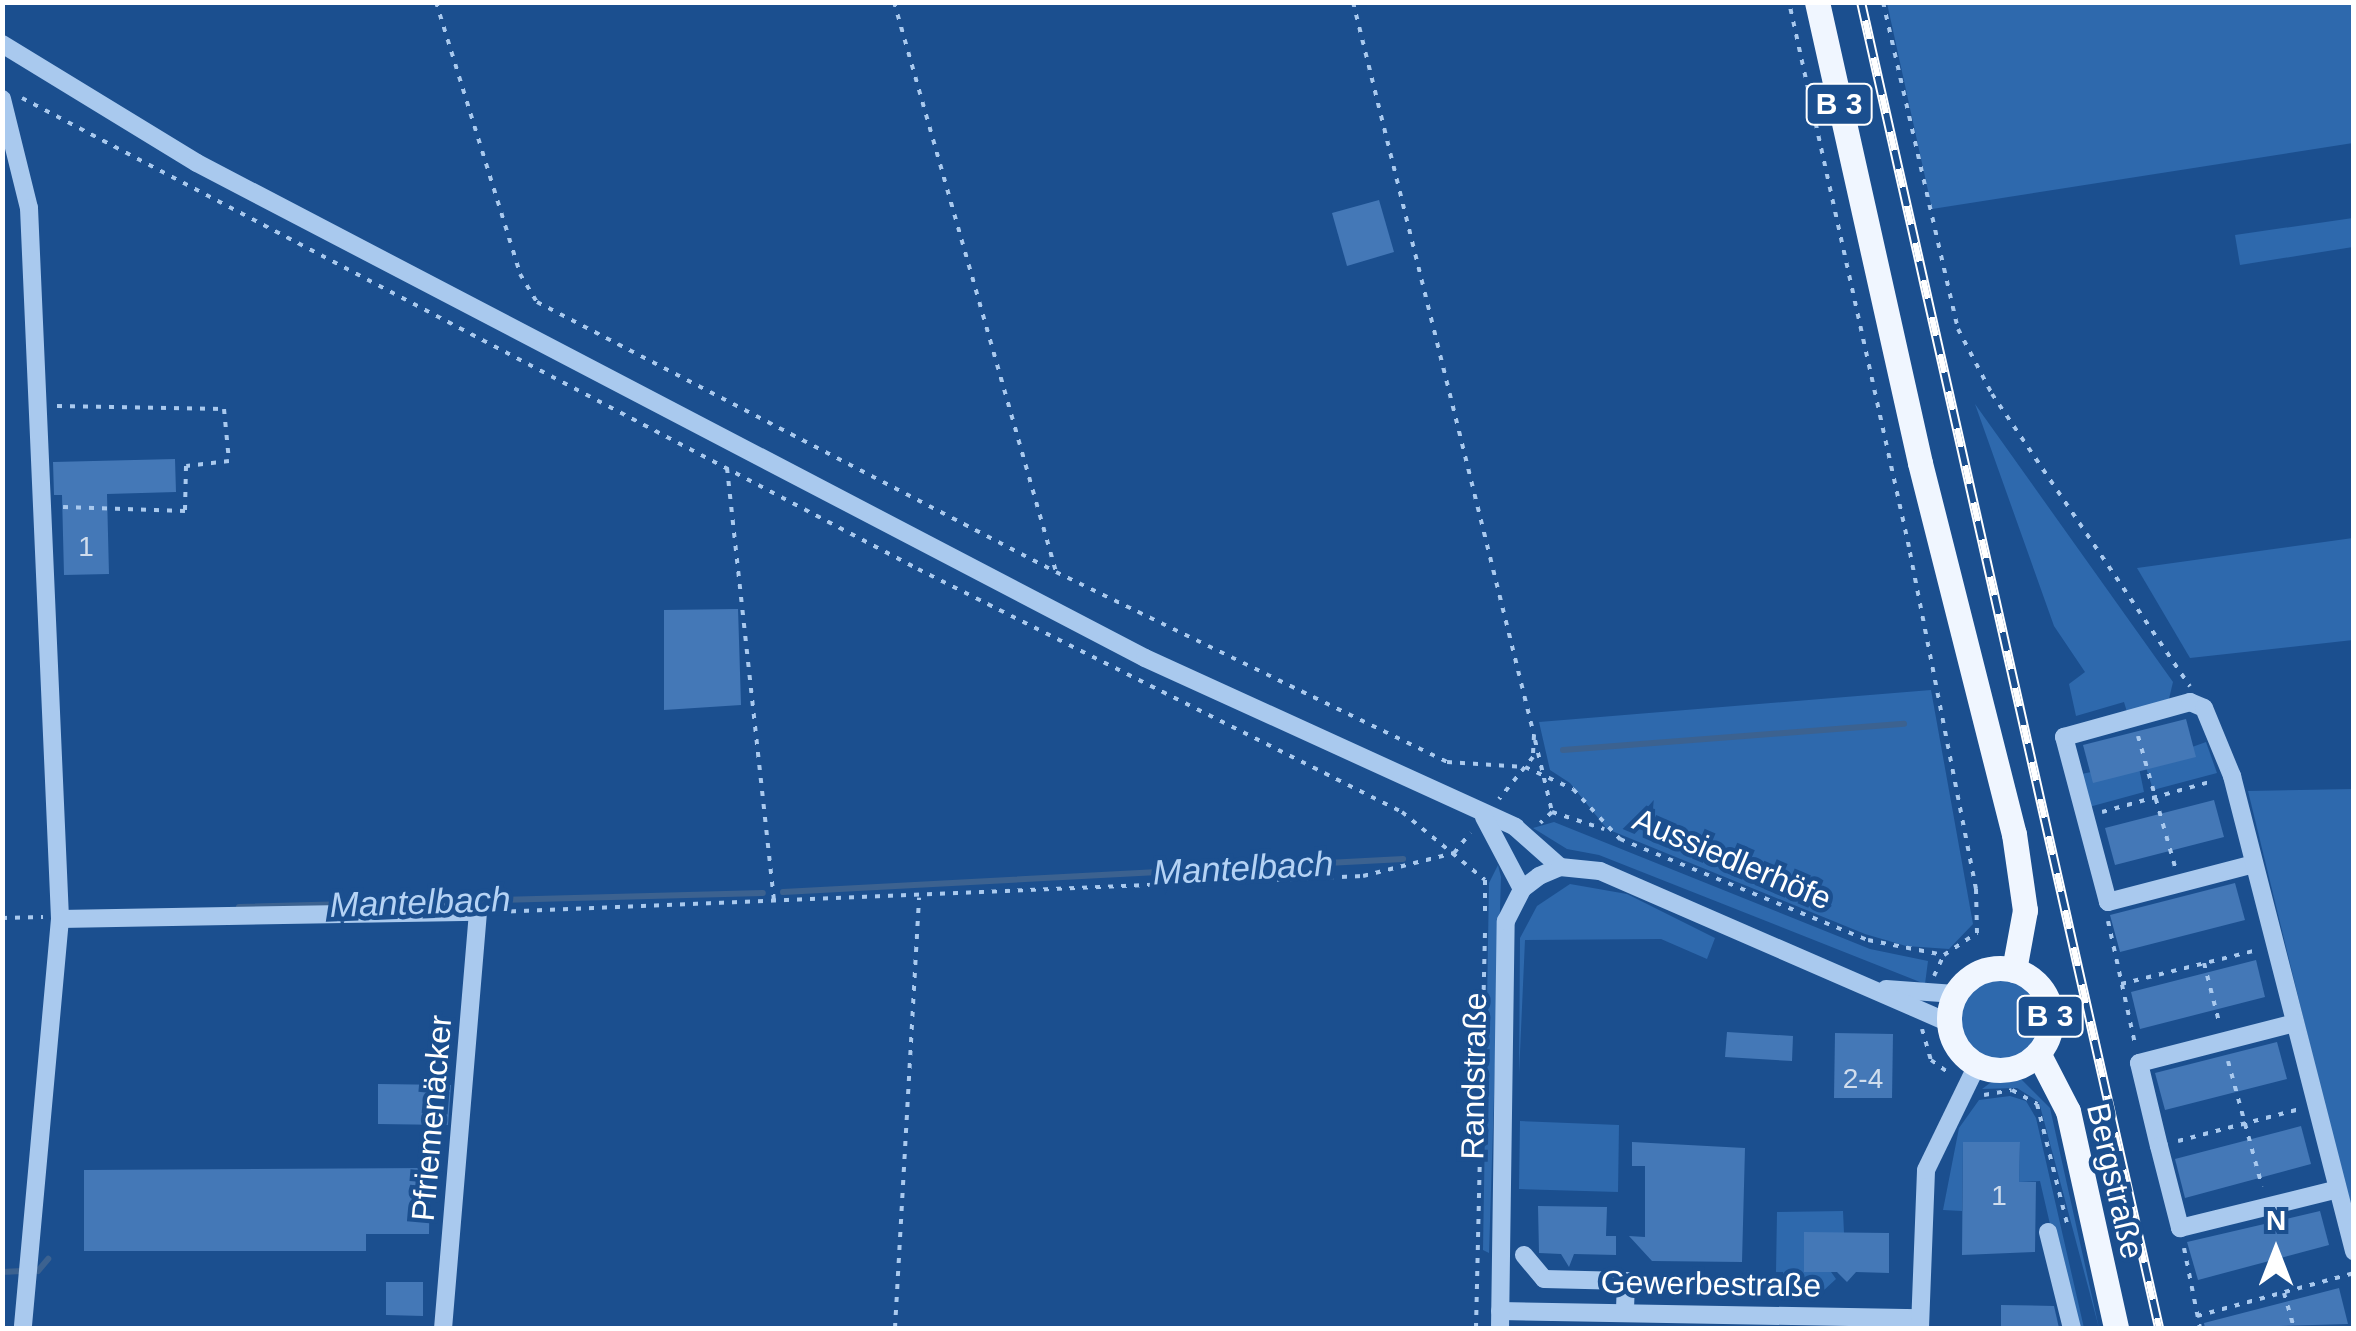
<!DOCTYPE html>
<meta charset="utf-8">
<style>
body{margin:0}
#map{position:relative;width:2356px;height:1331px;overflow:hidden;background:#1b4f8f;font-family:Helvetica,sans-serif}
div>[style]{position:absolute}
.green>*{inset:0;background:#2e69ad}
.round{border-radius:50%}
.stream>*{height:6px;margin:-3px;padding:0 3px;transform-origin:3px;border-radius:3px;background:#3c6290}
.building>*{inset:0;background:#4478b7}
.path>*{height:4px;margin-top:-2px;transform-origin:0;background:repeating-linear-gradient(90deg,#a9c9ee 0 5px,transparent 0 13px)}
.minor>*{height:18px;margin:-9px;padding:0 9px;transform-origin:9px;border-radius:9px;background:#a9c9ee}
.major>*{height:25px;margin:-12.5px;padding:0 12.5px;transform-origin:12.5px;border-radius:12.5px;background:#f0f6ff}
.major>.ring{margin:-12.5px;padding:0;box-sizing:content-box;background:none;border:25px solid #f0f6ff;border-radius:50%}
.rail>*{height:10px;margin-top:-5px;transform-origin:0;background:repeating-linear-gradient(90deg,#1b4f8f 0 19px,#fff 0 38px);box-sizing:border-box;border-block:2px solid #fff}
span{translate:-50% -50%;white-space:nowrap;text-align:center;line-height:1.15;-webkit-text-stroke:9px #1b4f8f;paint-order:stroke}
.number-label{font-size:28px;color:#d0dded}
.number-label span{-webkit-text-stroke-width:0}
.shield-label span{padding:2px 8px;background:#1b4f8f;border:2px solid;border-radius:8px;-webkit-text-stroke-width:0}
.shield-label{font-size:30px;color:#fff;font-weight:700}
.street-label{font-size:32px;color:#fff}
.water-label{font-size:35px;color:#b5d3f5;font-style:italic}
.frame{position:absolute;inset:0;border:5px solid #fff;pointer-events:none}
.north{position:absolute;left:2226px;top:1201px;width:100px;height:100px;-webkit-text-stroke:8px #1b4f8f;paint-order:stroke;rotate:0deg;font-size:28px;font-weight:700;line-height:40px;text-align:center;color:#fff}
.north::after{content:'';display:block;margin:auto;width:35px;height:45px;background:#fff;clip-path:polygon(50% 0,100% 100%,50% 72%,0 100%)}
</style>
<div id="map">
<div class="green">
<div style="clip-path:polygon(1887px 3px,2353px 3px,2353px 143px,1932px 209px)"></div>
<div style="clip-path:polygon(2353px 218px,2353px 247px,2240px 265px,2235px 235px)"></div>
<div style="clip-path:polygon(1975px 404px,2173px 682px,2168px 703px,2127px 712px,2124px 702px,2076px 716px,2069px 684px,2085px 672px,2054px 626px)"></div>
<div style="clip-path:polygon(2353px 538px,2353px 640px,2190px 658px,2137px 568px)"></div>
<div style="clip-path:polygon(1931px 690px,1973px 924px,1949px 949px,1906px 946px,1865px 934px,1607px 829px,1570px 783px,1550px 770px,1539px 722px)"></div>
<div style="clip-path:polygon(2206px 742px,2217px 773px,2153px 790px,2145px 764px)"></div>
<div style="clip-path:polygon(2138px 763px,2144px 792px,2089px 807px,2081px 774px)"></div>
<div style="clip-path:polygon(2353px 789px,2353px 1222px,2248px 791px)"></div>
<div style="clip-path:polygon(1554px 822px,1870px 949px,1928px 961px,1925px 984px,1599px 855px,1567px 849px,1533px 828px)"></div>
<div style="clip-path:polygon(1498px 865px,1501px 877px,1489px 1253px,1483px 1250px,1489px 883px)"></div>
<div style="clip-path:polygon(1570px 884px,1627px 894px,1715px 938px,1707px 959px,1661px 939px,1525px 940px,1519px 1075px,1520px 938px,1537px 906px)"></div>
<div class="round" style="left:1958px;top:973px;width:88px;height:88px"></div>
<div style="clip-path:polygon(1994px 1080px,2022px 1080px,2050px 1108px,2099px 1328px,2039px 1102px,2017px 1088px,1982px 1089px)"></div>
<div style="clip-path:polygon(2010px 1096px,2026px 1101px,2036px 1118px,2084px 1328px,2074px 1328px,2040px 1181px,2019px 1182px,2020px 1142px,1963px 1142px,1962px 1211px,1943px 1210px,1959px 1128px,1979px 1100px)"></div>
<div style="clip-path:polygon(1520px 1121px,1619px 1125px,1618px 1192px,1519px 1189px)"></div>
<div style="clip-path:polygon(1843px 1211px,1844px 1233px,1804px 1233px,1836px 1279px,1823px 1291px,1787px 1292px,1783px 1272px,1776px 1272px,1777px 1212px)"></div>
</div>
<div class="stream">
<div style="left:1563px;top:750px;width:342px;rotate:-4.4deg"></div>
<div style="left:783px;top:892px;width:621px;rotate:-3.05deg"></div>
<div style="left:239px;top:907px;width:524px;rotate:-1.53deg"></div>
<div style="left:38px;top:1271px;width:16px;rotate:-50deg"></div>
<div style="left:2px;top:1272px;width:20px;rotate:-3deg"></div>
</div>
<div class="building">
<div style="clip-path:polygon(1379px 200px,1394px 252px,1347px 266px,1332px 213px)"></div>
<div style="clip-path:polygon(175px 459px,176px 492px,107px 494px,109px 574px,64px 575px,62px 495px,54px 495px,53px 462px)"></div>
<div style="clip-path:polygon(738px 609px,741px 705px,664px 710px,664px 610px)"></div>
<div style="clip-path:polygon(2186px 719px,2196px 757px,2093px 783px,2083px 745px)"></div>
<div style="clip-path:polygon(2214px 800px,2224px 837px,2115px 865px,2105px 828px)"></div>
<div style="clip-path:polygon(2235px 883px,2245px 920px,2120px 952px,2110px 915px)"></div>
<div style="clip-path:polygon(2256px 960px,2265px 997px,2140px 1029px,2131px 992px)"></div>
<div style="clip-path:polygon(1727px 1032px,1793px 1036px,1792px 1061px,1725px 1057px)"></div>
<div style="clip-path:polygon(1835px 1033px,1893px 1034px,1892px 1098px,1834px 1098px)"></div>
<div style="clip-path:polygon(2277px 1042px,2287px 1079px,2165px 1110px,2155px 1073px)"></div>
<div style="clip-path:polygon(378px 1084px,451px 1085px,448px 1125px,378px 1124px)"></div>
<div style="clip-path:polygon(2301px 1126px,2311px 1164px,2185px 1198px,2175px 1159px)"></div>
<div style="clip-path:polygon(1632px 1142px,1745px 1148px,1742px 1262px,1652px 1261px,1629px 1236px,1645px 1237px,1645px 1166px,1632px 1166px)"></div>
<div style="clip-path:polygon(1963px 1142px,2020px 1142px,2019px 1182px,2036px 1182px,2035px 1252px,1962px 1255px)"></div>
<div style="clip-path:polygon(430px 1168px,429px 1234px,366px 1234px,366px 1251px,84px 1251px,84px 1170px)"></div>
<div style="clip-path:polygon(1538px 1206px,1607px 1207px,1606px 1236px,1616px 1236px,1616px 1255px,1574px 1254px,1569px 1267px,1561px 1254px,1539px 1253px)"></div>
<div style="clip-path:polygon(2320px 1211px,2329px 1245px,2198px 1280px,2187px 1242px)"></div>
<div style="clip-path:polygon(1804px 1232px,1889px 1233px,1889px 1273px,1856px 1272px,1847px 1282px,1837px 1272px,1804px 1272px)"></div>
<div style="clip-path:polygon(386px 1282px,423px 1282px,423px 1316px,386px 1315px)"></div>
<div style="clip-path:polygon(2339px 1288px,2348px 1324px,2205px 1328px,2204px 1323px)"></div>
<div style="clip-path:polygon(2001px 1305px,2054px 1306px,2059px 1328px,2001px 1328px)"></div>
</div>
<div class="path">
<div style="left:436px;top:2px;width:285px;rotate:72.8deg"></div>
<div style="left:520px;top:274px;width:33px;rotate:59deg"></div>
<div style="left:537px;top:302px;width:585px;rotate:27.48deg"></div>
<div style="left:1056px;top:572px;width:435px;rotate:25.9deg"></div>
<div style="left:1447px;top:762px;width:78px;rotate:3.7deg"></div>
<div style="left:1525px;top:767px;width:53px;rotate:24.6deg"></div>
<div style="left:1573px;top:789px;width:69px;rotate:46.8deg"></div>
<div style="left:1620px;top:839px;width:268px;rotate:22.2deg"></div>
<div style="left:1868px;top:940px;width:77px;rotate:11.2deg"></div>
<div style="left:1944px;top:955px;width:40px;rotate:-34deg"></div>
<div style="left:1977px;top:933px;width:44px;rotate:-91.3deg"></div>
<div style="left:1976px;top:889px;width:349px;rotate:-101.1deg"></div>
<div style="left:1909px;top:547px;width:558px;rotate:-102.42deg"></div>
<div style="left:894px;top:2px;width:593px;rotate:74.13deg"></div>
<div style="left:1353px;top:2px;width:755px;rotate:76.13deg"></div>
<div style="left:1534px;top:735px;width:22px;rotate:93deg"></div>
<div style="left:1533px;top:757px;width:54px;rotate:129deg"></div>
<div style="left:1883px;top:2px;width:335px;rotate:77.1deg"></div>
<div style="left:1958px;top:329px;width:73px;rotate:62.4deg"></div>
<div style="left:1992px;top:394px;width:353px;rotate:55.9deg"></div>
<div style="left:22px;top:98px;width:1012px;rotate:27.73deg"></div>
<div style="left:918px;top:569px;width:542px;rotate:26.66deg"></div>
<div style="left:1402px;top:812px;width:107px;rotate:39.3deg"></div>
<div style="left:1485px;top:880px;width:39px;rotate:90deg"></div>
<div style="left:57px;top:406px;width:167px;rotate:1deg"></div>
<div style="left:224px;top:409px;width:52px;rotate:84.5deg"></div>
<div style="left:229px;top:461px;width:43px;rotate:173.4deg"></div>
<div style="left:186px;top:466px;width:45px;rotate:91.3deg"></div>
<div style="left:185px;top:511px;width:122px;rotate:-178.1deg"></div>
<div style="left:727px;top:468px;width:439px;rotate:83.8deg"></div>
<div style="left:2138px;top:736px;width:136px;rotate:74.2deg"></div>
<div style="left:1535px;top:740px;width:74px;rotate:76.7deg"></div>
<div style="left:1552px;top:812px;width:16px;rotate:137deg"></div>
<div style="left:1552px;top:812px;width:55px;rotate:18.1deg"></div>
<div style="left:2102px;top:812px;width:115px;rotate:-15.6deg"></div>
<div style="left:498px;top:912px;width:866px;rotate:-2.38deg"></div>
<div style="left:1363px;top:876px;width:94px;rotate:-14.2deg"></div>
<div style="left:1454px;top:853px;width:26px;rotate:-51deg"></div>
<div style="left:2px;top:918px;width:41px;rotate:-1.4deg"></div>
<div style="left:2108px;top:921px;width:126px;rotate:77.6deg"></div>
<div style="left:2204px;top:963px;width:61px;rotate:75.7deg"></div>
<div style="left:1934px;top:976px;width:23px;rotate:-65deg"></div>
<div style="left:2121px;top:984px;width:140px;rotate:-14deg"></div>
<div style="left:1922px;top:1029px;width:32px;rotate:74deg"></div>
<div style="left:1931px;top:1060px;width:24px;rotate:36deg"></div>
<div style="left:2228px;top:1061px;width:130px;rotate:74.8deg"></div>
<div style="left:1984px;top:1095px;width:28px;rotate:-10deg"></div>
<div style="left:2012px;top:1090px;width:29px;rotate:29deg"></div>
<div style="left:2037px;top:1104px;width:127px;rotate:75.9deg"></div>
<div style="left:2178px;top:1141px;width:126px;rotate:-14.7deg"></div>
<div style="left:2184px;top:1248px;width:82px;rotate:78.7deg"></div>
<div style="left:1645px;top:1287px;width:20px;rotate:18deg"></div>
<div style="left:2284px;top:1293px;width:36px;rotate:74deg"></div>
<div style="left:2197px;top:1316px;width:163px;rotate:-15.3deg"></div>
<div style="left:895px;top:1328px;width:431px;rotate:-86.8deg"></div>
<div style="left:1476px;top:1328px;width:400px;rotate:-88.7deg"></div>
</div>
<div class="minor">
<div style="left:2px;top:44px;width:228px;rotate:31.4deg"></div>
<div style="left:197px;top:163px;width:1069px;rotate:27.57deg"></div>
<div style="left:1145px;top:658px;width:407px;rotate:24.5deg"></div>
<div style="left:1515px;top:827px;width:60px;rotate:41.6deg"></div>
<div style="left:2px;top:99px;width:112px;rotate:76.1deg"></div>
<div style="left:29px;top:208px;width:712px;rotate:87.5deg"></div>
<div style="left:60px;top:919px;width:411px;rotate:95.2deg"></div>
<div style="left:1484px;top:817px;width:81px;rotate:62.2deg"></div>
<div style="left:2254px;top:864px;width:151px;rotate:165.4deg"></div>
<div style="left:2108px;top:902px;width:171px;rotate:-104.9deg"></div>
<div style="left:2064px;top:737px;width:131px;rotate:-15.5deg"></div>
<div style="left:2190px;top:702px;width:15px;rotate:23deg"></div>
<div style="left:2204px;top:708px;width:74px;rotate:67.6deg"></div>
<div style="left:2232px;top:776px;width:491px;rotate:75.6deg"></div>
<div style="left:60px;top:919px;width:418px;rotate:-1deg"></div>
<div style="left:478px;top:912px;width:417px;rotate:94.8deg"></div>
<div style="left:1886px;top:989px;width:69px;rotate:4.1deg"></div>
<div style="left:2295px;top:1023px;width:161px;rotate:165.6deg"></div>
<div style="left:2139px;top:1063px;width:85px;rotate:76.5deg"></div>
<div style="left:2159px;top:1146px;width:85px;rotate:75.6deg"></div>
<div style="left:2180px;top:1228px;width:160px;rotate:-13.8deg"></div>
<div style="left:2048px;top:1232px;width:99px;rotate:76deg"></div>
<div style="left:1524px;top:1255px;width:31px;rotate:50deg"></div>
<div style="left:1544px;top:1279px;width:82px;rotate:1.4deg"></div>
<div style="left:1626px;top:1281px;width:31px;rotate:92deg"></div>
<div style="left:1500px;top:1311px;width:420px;rotate:1deg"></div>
<div style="left:1920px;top:1327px;width:157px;rotate:-87.8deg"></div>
<div style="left:1926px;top:1170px;width:117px;rotate:-64.1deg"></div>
<div style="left:1500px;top:1328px;width:407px;rotate:-89.2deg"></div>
<div style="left:1506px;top:921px;width:36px;rotate:-63deg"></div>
<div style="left:1522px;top:889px;width:21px;rotate:-37deg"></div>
<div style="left:1539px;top:876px;width:23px;rotate:-23deg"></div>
<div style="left:1560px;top:867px;width:40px;rotate:5.7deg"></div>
<div style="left:1600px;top:871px;width:379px;rotate:23.5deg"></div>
</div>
<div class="major">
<div style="left:1817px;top:2px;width:472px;rotate:77.4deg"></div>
<div style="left:1920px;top:463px;width:383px;rotate:75.8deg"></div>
<div style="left:2014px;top:834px;width:77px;rotate:81.8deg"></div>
<div style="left:2025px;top:910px;width:61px;rotate:100.4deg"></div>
<div class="ring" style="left:1949px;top:968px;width:77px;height:77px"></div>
<div style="left:2038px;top:1053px;width:65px;rotate:62.7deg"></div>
<div style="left:2068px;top:1111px;width:222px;rotate:77.5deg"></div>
</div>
<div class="rail">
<div style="left:1861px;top:2px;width:1359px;rotate:77.33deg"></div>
</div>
<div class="number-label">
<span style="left:86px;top:547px">1</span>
<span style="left:1863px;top:1079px">2-4</span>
<span style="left:1999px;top:1196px">1</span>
</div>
<div class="shield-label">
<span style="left:1839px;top:104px">B 3</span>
<span style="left:2050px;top:1016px">B 3</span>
</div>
<div class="street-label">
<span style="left:1732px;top:859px;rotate:23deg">Aussiedlerhöfe</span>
<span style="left:1474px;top:1076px;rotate:-89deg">Randstraße</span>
<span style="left:432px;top:1118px;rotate:-85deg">Pfriemenäcker</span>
<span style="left:2115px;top:1181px;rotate:77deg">Bergstraße</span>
<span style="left:1711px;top:1284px;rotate:1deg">Gewerbestraße</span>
</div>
<div class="water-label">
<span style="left:1243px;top:868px;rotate:-3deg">Mantelbach</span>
<span style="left:420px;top:902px;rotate:-2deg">Mantelbach</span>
</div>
<div class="frame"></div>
<div class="north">N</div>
</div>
